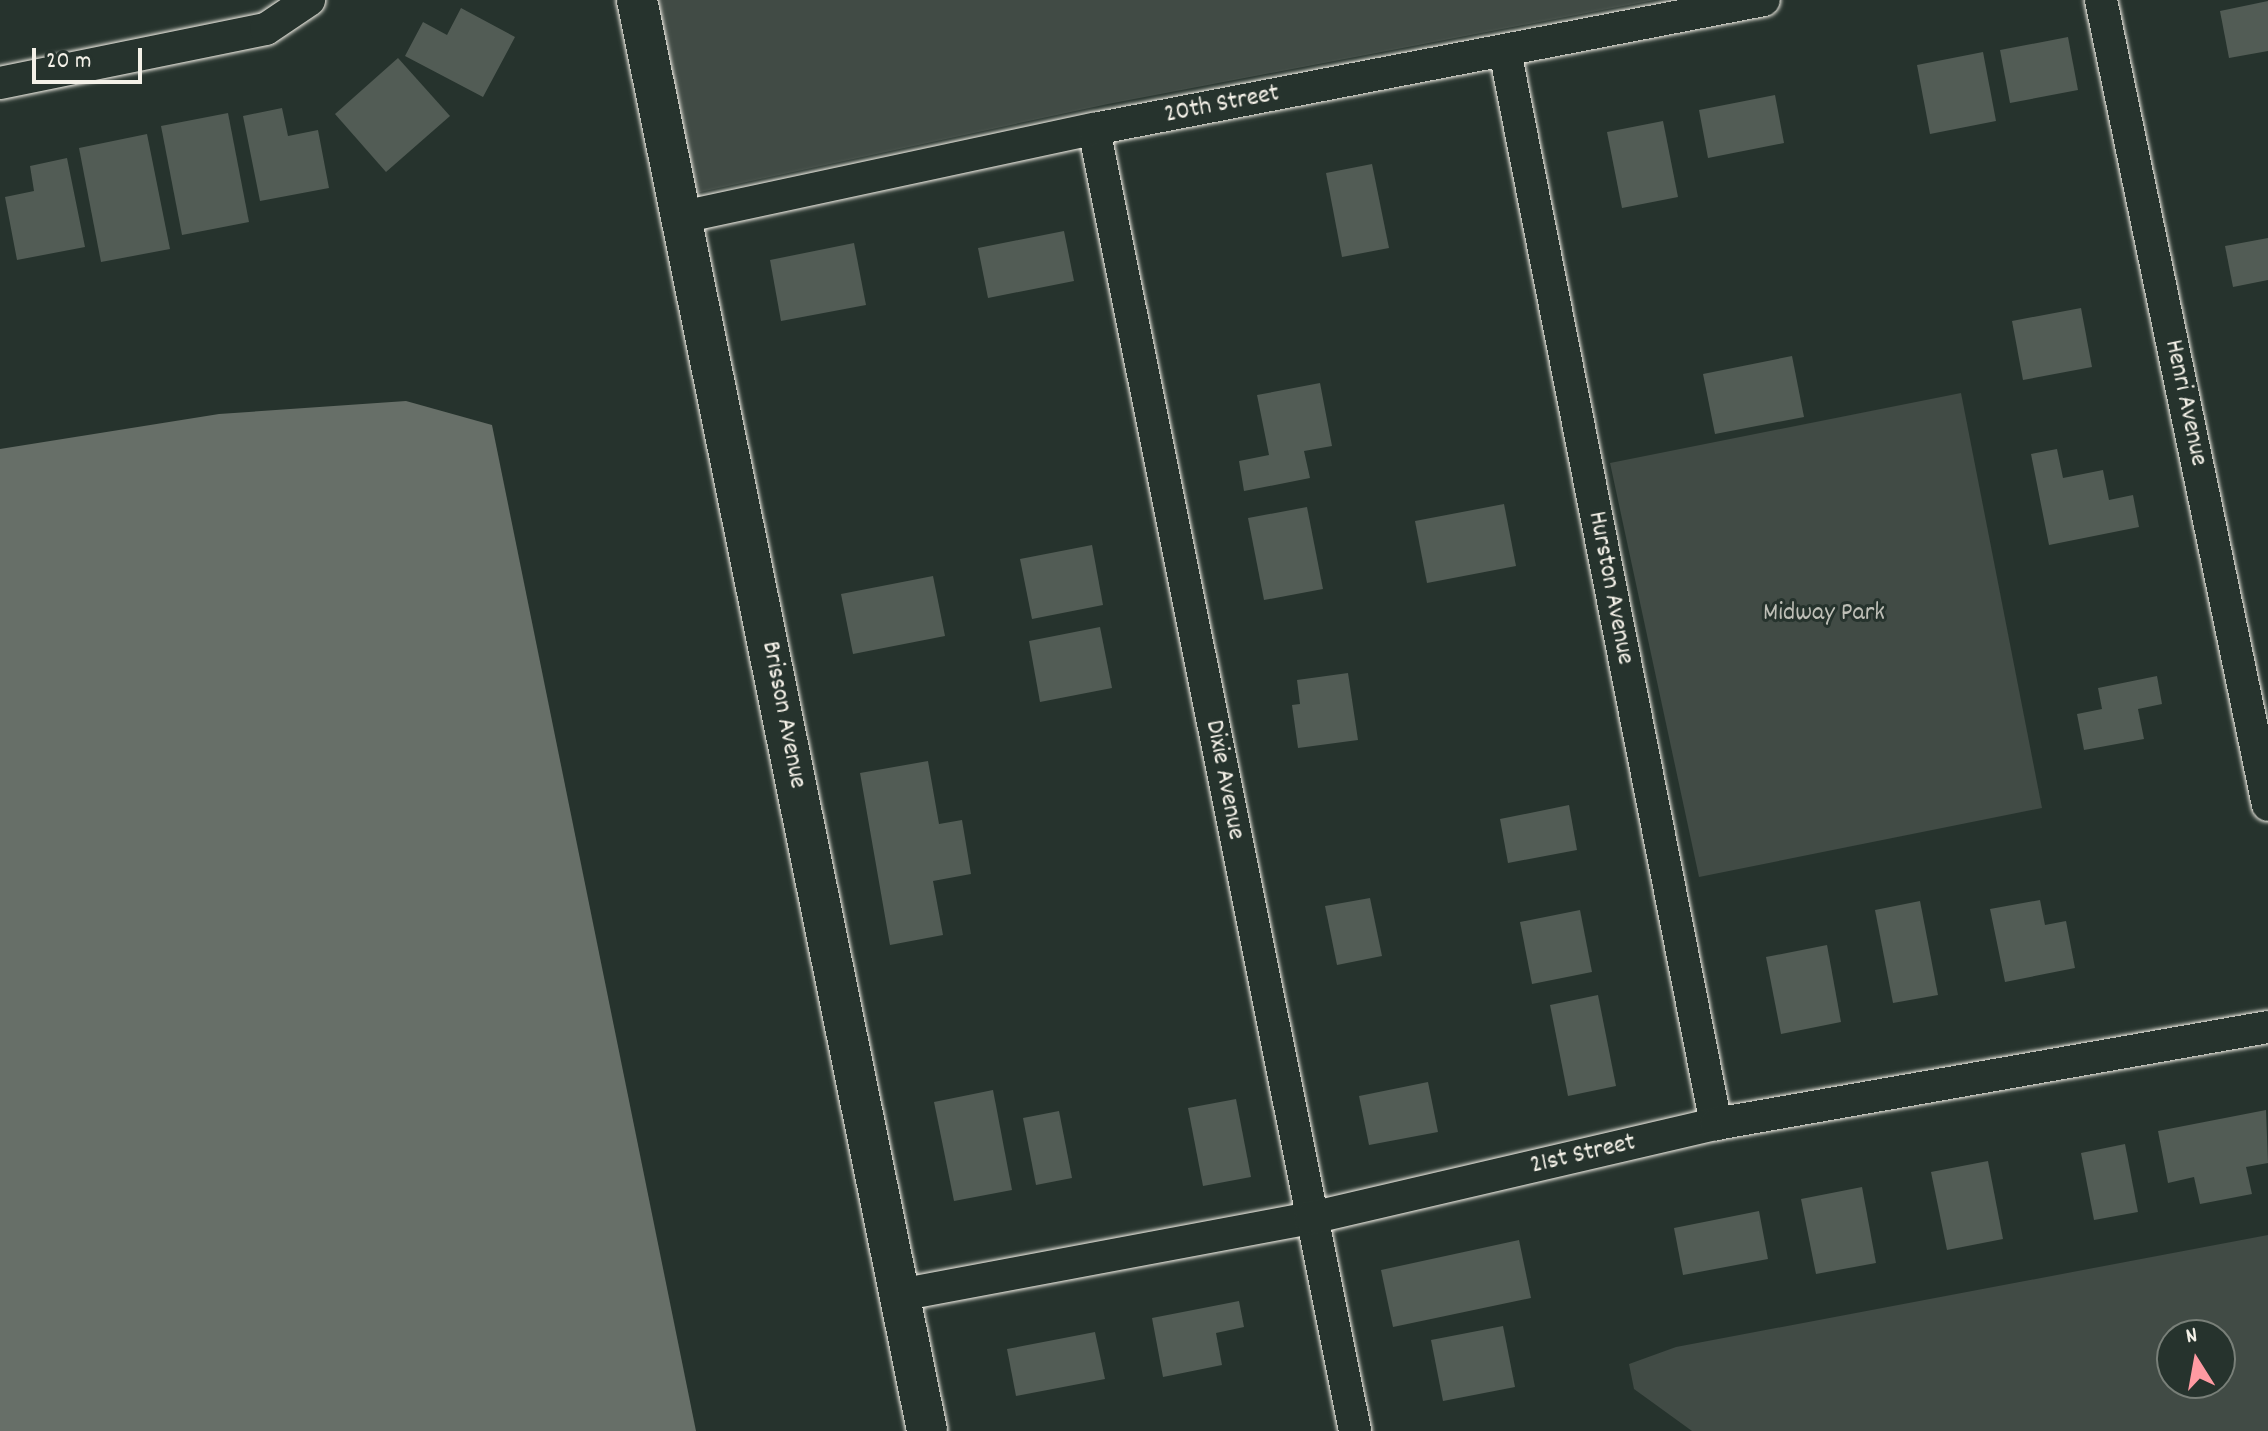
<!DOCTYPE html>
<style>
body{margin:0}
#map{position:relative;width:2268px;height:1431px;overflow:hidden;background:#26332d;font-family:Dekko,sans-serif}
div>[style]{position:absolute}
.green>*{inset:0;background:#414b45}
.water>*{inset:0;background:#676f68}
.building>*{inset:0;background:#525c55}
.roads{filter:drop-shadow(0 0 2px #f4f1e8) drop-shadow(0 0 2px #f4f1e8)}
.minor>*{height:32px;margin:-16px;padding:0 16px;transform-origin:16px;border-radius:16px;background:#26332d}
.tertiary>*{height:40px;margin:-20px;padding:0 20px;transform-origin:20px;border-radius:20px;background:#26332d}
span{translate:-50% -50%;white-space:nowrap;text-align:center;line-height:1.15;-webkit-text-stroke:6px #26332d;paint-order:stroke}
.street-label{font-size:26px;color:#f4f1e8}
.park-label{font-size:26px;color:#bebfb7}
.north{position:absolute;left:2156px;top:1319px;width:80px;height:80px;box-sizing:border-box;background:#26332d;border:2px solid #787f78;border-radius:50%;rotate:349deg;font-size:22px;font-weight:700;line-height:32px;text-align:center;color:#f4f1e8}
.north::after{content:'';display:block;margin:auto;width:28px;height:36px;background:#ff9aa2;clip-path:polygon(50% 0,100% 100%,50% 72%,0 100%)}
.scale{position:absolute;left:32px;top:48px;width:110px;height:36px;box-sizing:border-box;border:4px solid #f4f1e8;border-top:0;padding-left:10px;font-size:24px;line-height:28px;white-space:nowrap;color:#f4f1e8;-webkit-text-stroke:6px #26332d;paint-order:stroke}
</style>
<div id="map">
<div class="green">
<div style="clip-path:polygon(656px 0,1655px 0,1108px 104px,696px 193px)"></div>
<div style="clip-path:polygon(1961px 393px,2042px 808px,1699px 877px,1610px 463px)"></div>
<div style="clip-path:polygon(evenodd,2268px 1235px,2268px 1431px,1692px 1431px,1634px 1389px,1629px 1364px,1676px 1347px,2268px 1235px,2172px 1335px,2220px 1335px,2220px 1383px,2172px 1383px,2172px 1335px)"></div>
</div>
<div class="water">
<div style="clip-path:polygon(406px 401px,492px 425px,696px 1431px,0 1431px,0 449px,219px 414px)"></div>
</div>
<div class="building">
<div style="clip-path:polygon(2268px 1px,2268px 51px,2229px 58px,2220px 11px)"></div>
<div style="clip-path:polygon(461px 8px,515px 37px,483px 97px,405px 56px,423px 22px,447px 35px)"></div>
<div style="clip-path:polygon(2068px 37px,2078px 90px,2010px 103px,2000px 50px)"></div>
<div style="clip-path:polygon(1983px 52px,1996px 121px,1930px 134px,1917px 65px)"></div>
<div style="clip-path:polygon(398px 58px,450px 116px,386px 172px,335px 114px)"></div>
<div style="clip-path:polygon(1775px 95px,1784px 143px,1708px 158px,1699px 110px)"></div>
<div style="clip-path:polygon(282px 108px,288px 136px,318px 130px,329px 188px,260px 201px,243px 116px)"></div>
<div style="clip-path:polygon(228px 113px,249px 222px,182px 235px,161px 126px)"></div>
<div style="clip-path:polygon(1663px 121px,1678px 197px,1622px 208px,1607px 132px)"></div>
<div style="clip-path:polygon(147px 134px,170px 249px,101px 262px,79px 148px)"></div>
<div style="clip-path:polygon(67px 158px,85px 247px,17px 260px,5px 197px,34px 191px,30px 166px)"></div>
<div style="clip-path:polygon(1372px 164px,1389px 248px,1342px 257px,1326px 173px)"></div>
<div style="clip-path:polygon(1064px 231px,1074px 281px,988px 298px,978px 248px)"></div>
<div style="clip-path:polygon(2268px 238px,2268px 280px,2233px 287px,2225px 246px)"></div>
<div style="clip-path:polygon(854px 243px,866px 305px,781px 321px,770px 260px)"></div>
<div style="clip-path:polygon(2081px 308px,2092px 367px,2023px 380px,2012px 321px)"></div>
<div style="clip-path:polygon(1792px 356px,1804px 417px,1715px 434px,1703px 374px)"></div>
<div style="clip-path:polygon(1320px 383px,1332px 446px,1304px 451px,1310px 478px,1244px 491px,1239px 461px,1269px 455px,1257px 395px)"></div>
<div style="clip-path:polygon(2057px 449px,2063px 478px,2103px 470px,2109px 500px,2133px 495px,2139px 527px,2049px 545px,2031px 454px)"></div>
<div style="clip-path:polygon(1504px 504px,1516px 566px,1427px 583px,1415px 521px)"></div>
<div style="clip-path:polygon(1307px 507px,1323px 589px,1264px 600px,1248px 518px)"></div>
<div style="clip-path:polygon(1092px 545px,1103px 605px,1032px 619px,1020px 559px)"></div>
<div style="clip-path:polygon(933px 576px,945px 636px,853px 654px,841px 594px)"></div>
<div style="clip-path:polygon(1100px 627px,1112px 688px,1040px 702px,1029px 641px)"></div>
<div style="clip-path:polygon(1348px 673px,1358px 740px,1298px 748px,1292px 705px,1300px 704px,1297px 680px)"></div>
<div style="clip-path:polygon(2157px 676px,2162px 704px,2138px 709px,2144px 739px,2084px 750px,2077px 714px,2102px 709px,2098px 688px)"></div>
<div style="clip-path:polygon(928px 761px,939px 824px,962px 820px,971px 874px,933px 881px,943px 935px,890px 945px,860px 773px)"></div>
<div style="clip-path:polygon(1569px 805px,1577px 850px,1508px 863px,1500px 819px)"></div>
<div style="clip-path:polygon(1370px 898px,1382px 956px,1337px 965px,1325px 906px)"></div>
<div style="clip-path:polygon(2040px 900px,2045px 925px,2066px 921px,2075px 968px,2005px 982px,1990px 909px)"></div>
<div style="clip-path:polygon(1920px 901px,1938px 995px,1893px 1003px,1875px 910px)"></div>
<div style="clip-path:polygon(1580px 910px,1592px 972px,1532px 984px,1520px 922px)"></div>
<div style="clip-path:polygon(1827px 945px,1841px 1022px,1781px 1034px,1766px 957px)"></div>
<div style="clip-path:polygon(1598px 995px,1616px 1086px,1568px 1096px,1550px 1005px)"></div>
<div style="clip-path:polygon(1428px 1082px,1438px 1132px,1369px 1145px,1359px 1096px)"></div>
<div style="clip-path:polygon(993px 1090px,1012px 1190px,954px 1201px,934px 1102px)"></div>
<div style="clip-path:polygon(1236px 1099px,1251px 1177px,1203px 1186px,1188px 1108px)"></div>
<div style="clip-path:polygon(2266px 1110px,2268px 1163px,2246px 1167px,2252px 1194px,2200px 1204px,2194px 1177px,2168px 1183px,2158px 1131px)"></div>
<div style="clip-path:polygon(1059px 1111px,1072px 1178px,1036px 1185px,1023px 1118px)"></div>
<div style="clip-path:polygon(2125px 1144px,2138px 1212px,2094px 1220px,2081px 1153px)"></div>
<div style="clip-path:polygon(1988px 1161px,2003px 1239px,1947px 1250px,1931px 1172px)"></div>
<div style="clip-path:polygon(1862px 1187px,1876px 1263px,1816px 1274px,1801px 1199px)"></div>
<div style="clip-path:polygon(1759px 1211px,1768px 1259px,1683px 1275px,1674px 1228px)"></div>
<div style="clip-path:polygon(1519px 1240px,1531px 1298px,1393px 1327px,1381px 1270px)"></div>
<div style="clip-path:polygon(1239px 1301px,1244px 1327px,1216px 1333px,1222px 1365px,1163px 1377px,1152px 1318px)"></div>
<div style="clip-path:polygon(1503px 1326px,1515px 1387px,1443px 1401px,1431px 1340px)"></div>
<div style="clip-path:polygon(1095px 1332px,1105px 1379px,1016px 1396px,1007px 1349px)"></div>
</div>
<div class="roads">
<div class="minor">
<div style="left:2101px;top:0;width:822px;rotate:78.28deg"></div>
<div style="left:1505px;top:51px;width:1094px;rotate:78.88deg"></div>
<div style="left:0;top:83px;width:271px;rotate:-11.5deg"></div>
<div style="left:266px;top:29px;width:52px;rotate:-34deg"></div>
<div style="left:1094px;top:129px;width:1328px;rotate:78.66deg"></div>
<div style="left:682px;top:217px;width:421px;rotate:-12.1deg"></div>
<div style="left:1094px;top:129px;width:682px;rotate:-10.9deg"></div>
<div style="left:899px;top:1295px;width:419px;rotate:-10.6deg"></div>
<div style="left:1311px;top:1218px;width:416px;rotate:-13.1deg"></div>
<div style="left:1716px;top:1124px;width:560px;rotate:-9.97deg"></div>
</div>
<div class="tertiary">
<div style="left:637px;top:0;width:1460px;rotate:78.54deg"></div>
</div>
</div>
<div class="street-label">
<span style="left:1222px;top:105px;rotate:-11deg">20th Street</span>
<span style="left:2185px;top:403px;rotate:78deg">Henri Avenue</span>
<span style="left:1610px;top:588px;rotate:79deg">Hurston Avenue</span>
<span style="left:783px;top:715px;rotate:79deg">Brisson Avenue</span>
<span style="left:1224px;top:780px;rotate:79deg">Dixie Avenue</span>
<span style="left:1583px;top:1155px;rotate:-13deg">21st Street</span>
</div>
<div class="park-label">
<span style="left:1824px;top:614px">Midway Park</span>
</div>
<div class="north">N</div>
<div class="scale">20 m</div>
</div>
